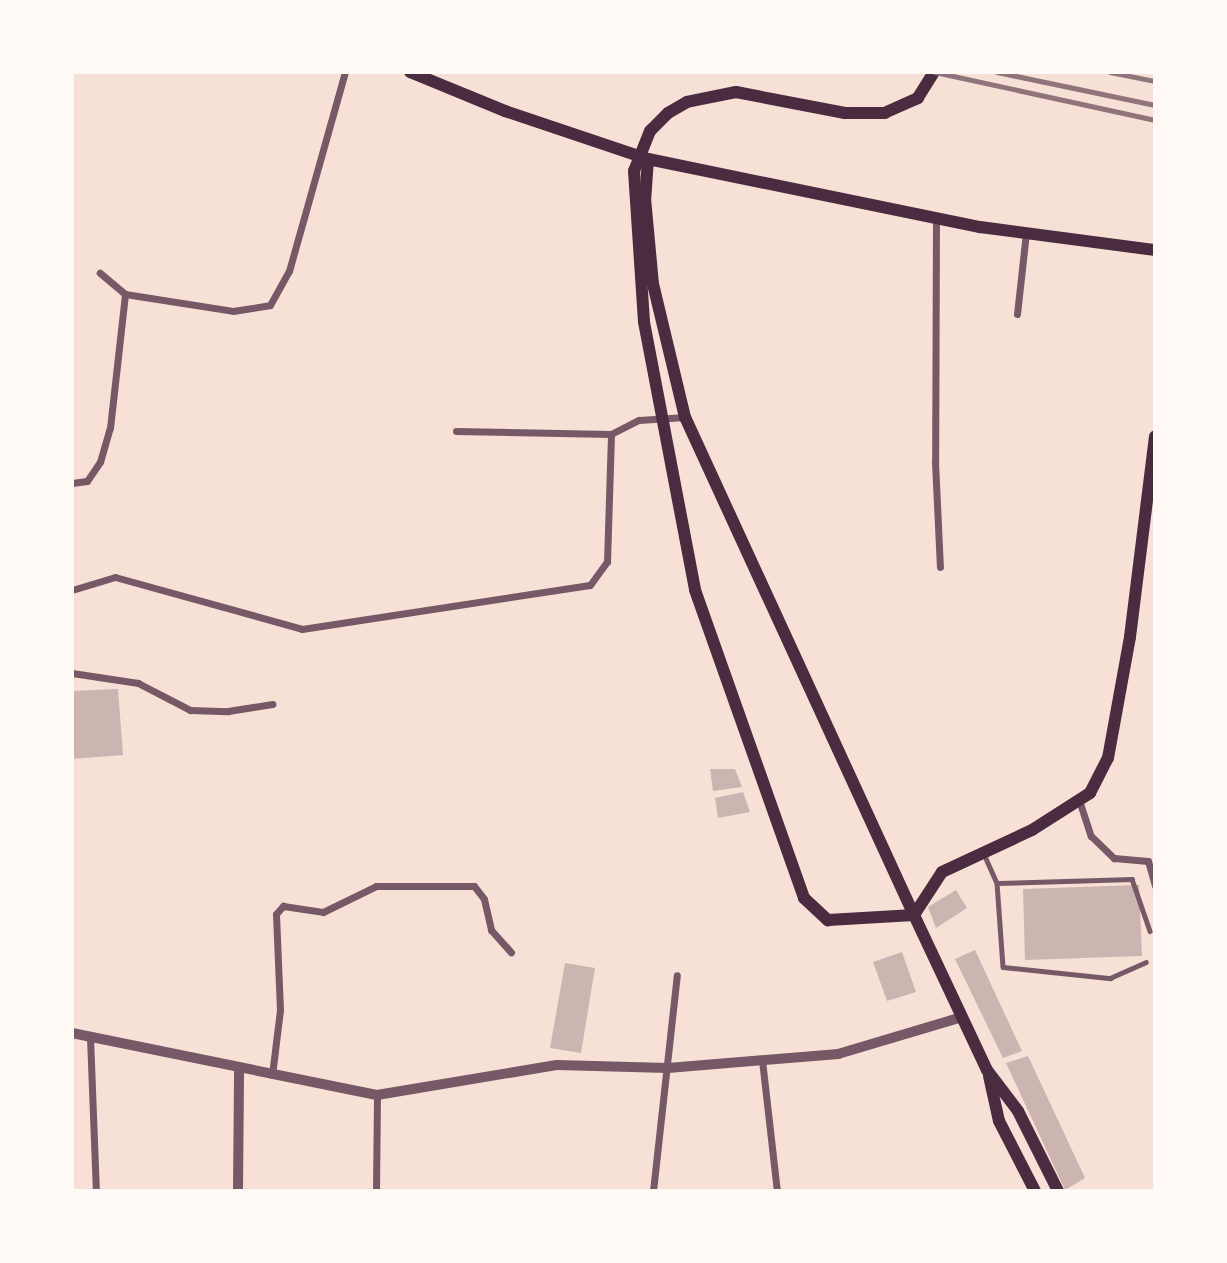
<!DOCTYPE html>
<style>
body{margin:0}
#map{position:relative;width:1227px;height:1263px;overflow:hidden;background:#f7e1d7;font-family:"Open Sans",sans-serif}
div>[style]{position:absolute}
.building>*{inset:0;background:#ccb4b1}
.service>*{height:4.5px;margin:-2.25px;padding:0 2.25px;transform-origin:2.25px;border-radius:2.25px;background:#755966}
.minor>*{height:7px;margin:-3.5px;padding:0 3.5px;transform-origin:3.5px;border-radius:3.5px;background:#755966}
.tertiary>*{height:10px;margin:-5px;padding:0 5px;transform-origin:5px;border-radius:5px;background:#755966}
.secondary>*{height:12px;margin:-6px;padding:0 6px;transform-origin:6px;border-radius:6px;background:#4a2c40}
.rail>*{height:4.5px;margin:-2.25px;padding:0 2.25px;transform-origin:2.25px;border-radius:2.25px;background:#8f747c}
span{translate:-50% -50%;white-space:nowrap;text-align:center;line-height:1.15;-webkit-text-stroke:5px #fffaf5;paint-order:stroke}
.frame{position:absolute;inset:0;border:74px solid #fffaf5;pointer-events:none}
</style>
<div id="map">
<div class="building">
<div style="clip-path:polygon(118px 689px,123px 755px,72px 759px,72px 691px)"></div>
<div style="clip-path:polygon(710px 769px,735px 769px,742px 787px,713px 791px)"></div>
<div style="clip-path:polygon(743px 792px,750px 812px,718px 818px,715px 798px)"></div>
<div style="clip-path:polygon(1139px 885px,1142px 956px,1025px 960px,1023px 889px)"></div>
<div style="clip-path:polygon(956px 890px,967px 908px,936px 928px,928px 907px)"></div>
<div style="clip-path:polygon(975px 950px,1022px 1051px,1003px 1058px,955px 959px)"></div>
<div style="clip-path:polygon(902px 952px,916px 992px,887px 1001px,873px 962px)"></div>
<div style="clip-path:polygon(565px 963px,595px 968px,581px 1053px,550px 1048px)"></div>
<div style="clip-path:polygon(1028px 1056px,1085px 1178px,1065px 1190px,1006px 1063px)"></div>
</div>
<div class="service">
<div style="left:984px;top:854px;width:32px;rotate:66deg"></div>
<div style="left:997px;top:883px;width:135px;rotate:-1.7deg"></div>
<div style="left:1132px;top:879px;width:55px;rotate:70.9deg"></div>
<div style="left:997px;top:883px;width:84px;rotate:85.9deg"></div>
<div style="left:1003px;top:967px;width:108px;rotate:5.9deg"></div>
<div style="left:1110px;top:978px;width:39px;rotate:-24deg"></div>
</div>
<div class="minor">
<div style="left:936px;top:218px;width:244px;rotate:90.2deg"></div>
<div style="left:935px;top:462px;width:105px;rotate:87.3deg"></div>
<div style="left:125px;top:294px;width:109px;rotate:8.9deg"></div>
<div style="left:233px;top:311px;width:37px;rotate:-9deg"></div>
<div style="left:270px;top:305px;width:39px;rotate:-61deg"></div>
<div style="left:289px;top:271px;width:207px;rotate:-74.3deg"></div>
<div style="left:1017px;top:314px;width:81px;rotate:-83.7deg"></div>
<div style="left:456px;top:431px;width:155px;rotate:1.1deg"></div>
<div style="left:72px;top:483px;width:15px;rotate:-8deg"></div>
<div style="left:87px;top:481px;width:23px;rotate:-56deg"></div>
<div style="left:100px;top:462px;width:35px;rotate:-74deg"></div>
<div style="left:110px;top:428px;width:135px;rotate:-83.6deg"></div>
<div style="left:125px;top:294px;width:33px;rotate:-140deg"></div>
<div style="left:72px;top:590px;width:45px;rotate:-16.8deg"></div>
<div style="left:115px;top:577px;width:194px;rotate:15.5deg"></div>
<div style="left:302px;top:629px;width:291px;rotate:-8.7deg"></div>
<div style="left:590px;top:585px;width:29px;rotate:-54deg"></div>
<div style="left:607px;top:562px;width:128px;rotate:-88.2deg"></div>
<div style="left:611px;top:434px;width:31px;rotate:-27deg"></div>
<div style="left:639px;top:420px;width:46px;rotate:-3.7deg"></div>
<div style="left:72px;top:673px;width:67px;rotate:8.6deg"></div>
<div style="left:138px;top:683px;width:59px;rotate:27.4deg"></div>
<div style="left:190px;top:710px;width:38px;rotate:2deg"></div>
<div style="left:228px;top:711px;width:45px;rotate:-9deg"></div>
<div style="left:1079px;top:800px;width:38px;rotate:72deg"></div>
<div style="left:1091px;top:836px;width:32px;rotate:44deg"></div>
<div style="left:1114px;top:858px;width:34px;rotate:5deg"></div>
<div style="left:1148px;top:861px;width:26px;rotate:74deg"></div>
<div style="left:90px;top:1037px;width:154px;rotate:87.8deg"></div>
<div style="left:762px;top:1060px;width:132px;rotate:83.5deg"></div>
<div style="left:272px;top:1075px;width:65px;rotate:-83deg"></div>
<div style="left:280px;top:1010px;width:96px;rotate:-92.4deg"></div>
<div style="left:276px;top:914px;width:11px;rotate:-49deg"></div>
<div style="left:283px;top:906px;width:40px;rotate:8.5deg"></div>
<div style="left:323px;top:912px;width:59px;rotate:-26.1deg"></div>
<div style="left:376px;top:886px;width:98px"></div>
<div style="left:474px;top:886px;width:16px;rotate:52deg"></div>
<div style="left:484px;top:899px;width:32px;rotate:77deg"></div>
<div style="left:491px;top:930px;width:30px;rotate:48deg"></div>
<div style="left:376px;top:1191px;width:96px;rotate:-89.4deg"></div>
<div style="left:653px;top:1191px;width:217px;rotate:-83.7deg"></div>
</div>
<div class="tertiary">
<div style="left:72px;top:1033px;width:311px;rotate:11.5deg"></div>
<div style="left:377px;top:1095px;width:182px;rotate:-9.5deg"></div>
<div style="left:557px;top:1065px;width:111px;rotate:1.5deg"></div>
<div style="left:668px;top:1068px;width:171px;rotate:-4.7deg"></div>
<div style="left:838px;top:1054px;width:129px;rotate:-16.6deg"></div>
<div style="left:238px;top:1191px;width:122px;rotate:-89.5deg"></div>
</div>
<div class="secondary">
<div style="left:410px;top:72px;width:103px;rotate:22.3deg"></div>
<div style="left:505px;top:111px;width:151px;rotate:18.6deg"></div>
<div style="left:648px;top:159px;width:339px;rotate:11.6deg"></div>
<div style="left:980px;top:227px;width:177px;rotate:7.5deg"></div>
<div style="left:934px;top:72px;width:31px;rotate:122deg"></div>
<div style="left:918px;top:98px;width:36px;rotate:156deg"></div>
<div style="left:885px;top:113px;width:40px;rotate:180deg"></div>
<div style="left:845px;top:113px;width:111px;rotate:-169.1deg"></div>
<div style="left:736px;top:92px;width:50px;rotate:168.5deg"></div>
<div style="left:687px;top:102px;width:22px;rotate:150deg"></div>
<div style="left:668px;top:113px;width:25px;rotate:135deg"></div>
<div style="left:650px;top:131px;width:43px;rotate:111.8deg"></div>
<div style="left:634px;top:171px;width:151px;rotate:86.2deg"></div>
<div style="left:644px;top:322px;width:273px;rotate:79.2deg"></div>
<div style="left:695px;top:590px;width:327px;rotate:70.5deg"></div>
<div style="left:804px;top:898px;width:33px;rotate:43deg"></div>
<div style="left:828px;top:920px;width:86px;rotate:-3.3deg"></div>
<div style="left:914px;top:915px;width:171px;rotate:64.8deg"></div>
<div style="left:987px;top:1070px;width:51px;rotate:52.9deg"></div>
<div style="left:1018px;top:1111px;width:89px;rotate:63.4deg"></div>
<div style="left:648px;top:159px;width:39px;rotate:94deg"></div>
<div style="left:645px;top:198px;width:86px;rotate:84.7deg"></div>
<div style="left:653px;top:284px;width:137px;rotate:76.5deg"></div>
<div style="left:685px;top:417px;width:548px;rotate:65.31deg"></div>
<div style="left:914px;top:915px;width:51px;rotate:-56.9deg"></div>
<div style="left:942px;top:872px;width:99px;rotate:-25deg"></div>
<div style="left:1032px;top:830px;width:69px;rotate:-32.5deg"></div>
<div style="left:1090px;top:793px;width:39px;rotate:-63deg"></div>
<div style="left:1108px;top:758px;width:123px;rotate:-79.7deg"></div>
<div style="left:1130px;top:637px;width:202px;rotate:-82.9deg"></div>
<div style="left:989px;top:1076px;width:46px;rotate:77.5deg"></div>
<div style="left:999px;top:1121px;width:79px;rotate:62.8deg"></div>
</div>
<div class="rail">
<div style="left:935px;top:72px;width:225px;rotate:12.3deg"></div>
<div style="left:997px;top:72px;width:161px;rotate:11.8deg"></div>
<div style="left:1110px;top:72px;width:46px;rotate:11.3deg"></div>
</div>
<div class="frame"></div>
</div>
